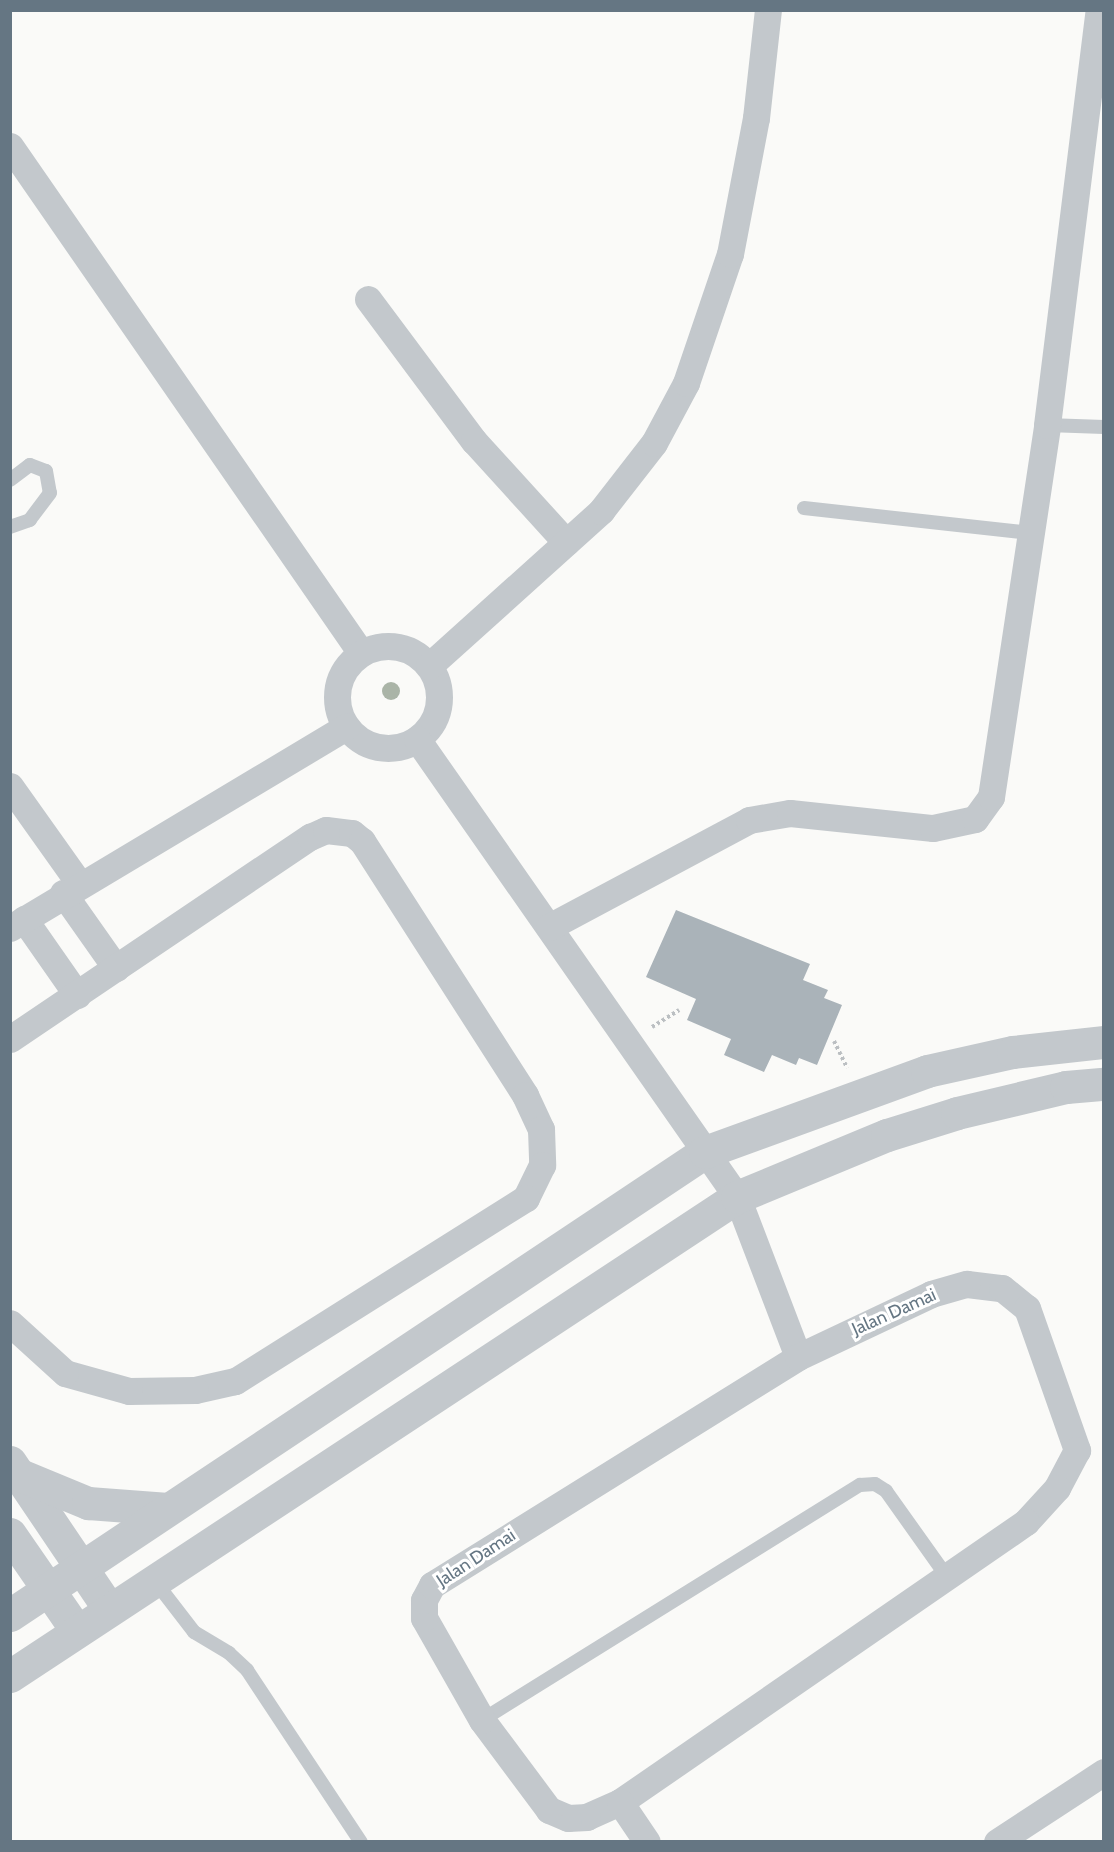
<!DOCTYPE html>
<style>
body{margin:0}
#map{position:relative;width:1114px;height:1852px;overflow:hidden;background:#fafaf8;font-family:Cabin,sans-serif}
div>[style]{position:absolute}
.building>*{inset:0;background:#aab3b9}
.path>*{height:4px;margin-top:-2px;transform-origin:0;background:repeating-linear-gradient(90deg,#bbbfc2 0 3px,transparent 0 6px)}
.service>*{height:14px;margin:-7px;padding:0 7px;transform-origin:7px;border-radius:7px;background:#c3c8cc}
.minor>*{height:27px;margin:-13.5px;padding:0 13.5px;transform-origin:13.5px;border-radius:13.5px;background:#c3c8cc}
.minor>.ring{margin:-13.5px;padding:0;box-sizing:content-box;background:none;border:27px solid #c3c8cc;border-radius:50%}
.tertiary>*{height:33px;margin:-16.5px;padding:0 16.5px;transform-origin:16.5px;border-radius:16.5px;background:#c3c8cc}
.trees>*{width:18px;height:18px;margin:-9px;border-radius:50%;background:#aab4a7}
span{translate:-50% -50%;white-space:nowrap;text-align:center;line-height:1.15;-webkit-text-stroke:6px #fff;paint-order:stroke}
.street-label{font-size:18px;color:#657683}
.frame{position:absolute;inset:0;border:12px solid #657683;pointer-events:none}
</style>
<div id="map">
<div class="building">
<div style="clip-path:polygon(676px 910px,810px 964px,803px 980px,828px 990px,824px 998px,842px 1005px,817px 1065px,799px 1058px,796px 1065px,772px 1055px,764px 1072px,724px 1055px,731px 1039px,687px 1020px,696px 999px,646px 977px)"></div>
</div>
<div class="path">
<div style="left:652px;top:1027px;width:32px;rotate:-32deg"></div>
<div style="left:834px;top:1041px;width:30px;rotate:64deg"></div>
</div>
<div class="service">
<div style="left:1047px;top:425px;width:57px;rotate:2deg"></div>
<div style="left:10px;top:480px;width:25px;rotate:-37deg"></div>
<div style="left:30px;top:465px;width:17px;rotate:21deg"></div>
<div style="left:46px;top:471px;width:22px;rotate:80deg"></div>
<div style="left:50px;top:493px;width:34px;rotate:127deg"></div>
<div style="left:30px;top:520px;width:21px;rotate:161deg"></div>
<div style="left:804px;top:508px;width:226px;rotate:6.3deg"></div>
<div style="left:154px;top:1580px;width:66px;rotate:52.4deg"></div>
<div style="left:194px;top:1632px;width:41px;rotate:31deg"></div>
<div style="left:229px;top:1653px;width:25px;rotate:43deg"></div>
<div style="left:247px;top:1670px;width:206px;rotate:56.5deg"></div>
<div style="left:482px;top:1720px;width:445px;rotate:-31.9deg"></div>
<div style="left:860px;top:1485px;width:15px;rotate:-4deg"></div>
<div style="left:875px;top:1484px;width:13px;rotate:32deg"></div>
<div style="left:886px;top:1491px;width:102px;rotate:54.6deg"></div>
</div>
<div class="minor">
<div style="left:10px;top:146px;width:617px;rotate:55.3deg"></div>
<div style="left:368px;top:299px;width:177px;rotate:53.3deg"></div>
<div style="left:474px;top:441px;width:137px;rotate:47.7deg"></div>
<div class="ring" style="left:337px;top:646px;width:75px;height:75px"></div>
<div style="left:429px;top:666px;width:232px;rotate:-42deg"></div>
<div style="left:601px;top:511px;width:86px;rotate:-52.1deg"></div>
<div style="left:654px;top:443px;width:68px;rotate:-61.9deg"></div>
<div style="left:686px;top:383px;width:136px;rotate:-71.2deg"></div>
<div style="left:730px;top:254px;width:138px;rotate:-79.2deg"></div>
<div style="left:756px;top:118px;width:109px;rotate:-83.7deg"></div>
<div style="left:417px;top:739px;width:559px;rotate:55.06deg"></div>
<div style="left:737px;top:1197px;width:171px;rotate:69.1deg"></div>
<div style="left:10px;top:786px;width:119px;rotate:54.6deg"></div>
<div style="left:63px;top:893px;width:92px;rotate:54.8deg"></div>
<div style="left:24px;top:919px;width:93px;rotate:55.1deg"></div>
<div style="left:549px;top:927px;width:227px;rotate:-28.1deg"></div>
<div style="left:749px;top:820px;width:42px;rotate:-9.7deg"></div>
<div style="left:790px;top:813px;width:144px;rotate:6deg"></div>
<div style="left:933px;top:828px;width:43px;rotate:-12.1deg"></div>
<div style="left:975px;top:819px;width:27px;rotate:-54deg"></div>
<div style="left:991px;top:797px;width:376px;rotate:-81.4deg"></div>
<div style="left:1047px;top:425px;width:418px;rotate:-82.9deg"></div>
<div style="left:10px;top:928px;width:392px;rotate:-30.9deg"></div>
<div style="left:10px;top:1039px;width:362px;rotate:-34deg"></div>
<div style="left:310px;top:837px;width:17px;rotate:-24deg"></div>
<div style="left:326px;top:830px;width:26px;rotate:7deg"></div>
<div style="left:352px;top:833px;width:13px;rotate:39deg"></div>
<div style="left:362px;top:841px;width:302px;rotate:57.3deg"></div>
<div style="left:525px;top:1095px;width:38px;rotate:65deg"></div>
<div style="left:541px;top:1129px;width:36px;rotate:88deg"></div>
<div style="left:542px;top:1165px;width:37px;rotate:116deg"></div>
<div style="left:526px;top:1198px;width:344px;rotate:147.8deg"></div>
<div style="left:235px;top:1381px;width:41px;rotate:167.3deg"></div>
<div style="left:195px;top:1390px;width:66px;rotate:179.1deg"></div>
<div style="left:129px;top:1391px;width:66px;rotate:-164.3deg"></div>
<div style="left:65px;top:1373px;width:74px;rotate:-137.7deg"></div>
<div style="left:967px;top:1284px;width:35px;rotate:7deg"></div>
<div style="left:1002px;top:1288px;width:32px;rotate:39deg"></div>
<div style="left:1027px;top:1308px;width:151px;rotate:70.6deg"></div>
<div style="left:1077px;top:1450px;width:43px;rotate:117.8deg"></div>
<div style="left:1057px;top:1488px;width:46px;rotate:132.4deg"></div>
<div style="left:1026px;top:1522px;width:493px;rotate:145.4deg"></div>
<div style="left:620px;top:1802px;width:36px;rotate:156deg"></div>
<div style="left:587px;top:1817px;width:19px;rotate:177deg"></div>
<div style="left:568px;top:1818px;width:21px;rotate:-157deg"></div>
<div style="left:549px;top:1810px;width:112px;rotate:-126.7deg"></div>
<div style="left:482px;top:1720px;width:117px;rotate:-119.6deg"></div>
<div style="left:424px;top:1618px;width:18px;rotate:-90deg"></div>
<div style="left:424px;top:1600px;width:17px;rotate:-62deg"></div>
<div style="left:432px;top:1585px;width:431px;rotate:-31.9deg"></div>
<div style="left:798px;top:1357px;width:147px;rotate:-25.3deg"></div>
<div style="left:931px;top:1294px;width:37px;rotate:-16deg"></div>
<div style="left:620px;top:1802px;width:48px;rotate:56deg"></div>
<div style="left:997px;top:1842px;width:128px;rotate:-33.2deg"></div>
</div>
<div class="tertiary">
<div style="left:10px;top:1462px;width:177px;rotate:56deg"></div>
<div style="left:20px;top:1475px;width:74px;rotate:22.4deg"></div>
<div style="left:88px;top:1503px;width:80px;rotate:4.3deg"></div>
<div style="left:10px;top:1534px;width:118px;rotate:55.4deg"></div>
<div style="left:10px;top:1615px;width:835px;rotate:-33.67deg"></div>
<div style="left:705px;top:1152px;width:236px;rotate:-20deg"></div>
<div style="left:927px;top:1071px;width:88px;rotate:-12.5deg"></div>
<div style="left:1013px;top:1052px;width:92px;rotate:-6.3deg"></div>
<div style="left:10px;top:1676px;width:871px;rotate:-33.38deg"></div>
<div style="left:737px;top:1197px;width:162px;rotate:-22.5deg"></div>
<div style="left:887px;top:1135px;width:73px;rotate:-17.4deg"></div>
<div style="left:957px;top:1113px;width:112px;rotate:-13.4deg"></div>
<div style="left:1066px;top:1087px;width:38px;rotate:-5deg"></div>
</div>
<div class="trees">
<div style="left:391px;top:691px"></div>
</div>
<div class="street-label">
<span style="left:894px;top:1312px;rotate:-24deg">Jalan Damai</span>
<span style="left:476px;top:1558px;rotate:-33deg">Jalan Damai</span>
</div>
<div class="frame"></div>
</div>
